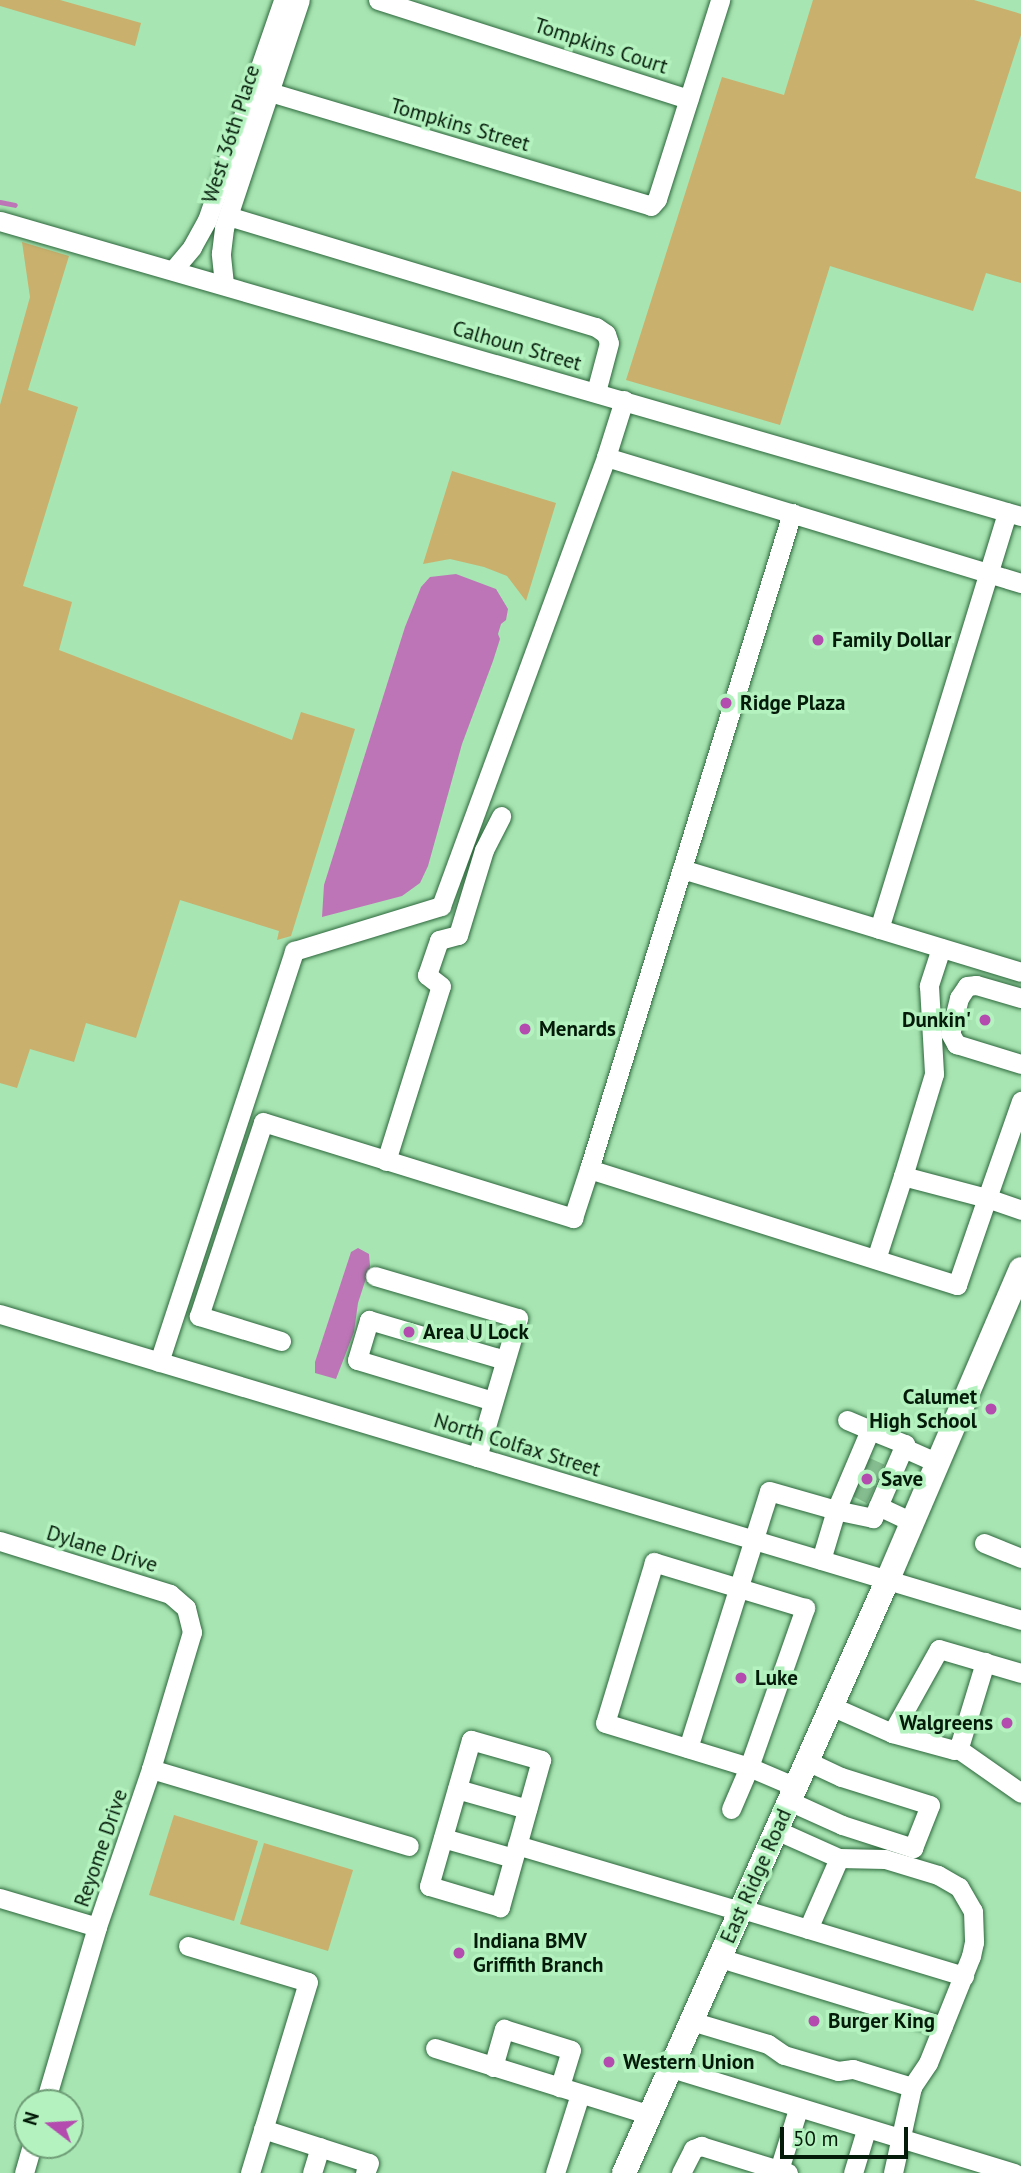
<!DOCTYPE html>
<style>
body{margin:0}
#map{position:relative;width:1021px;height:2173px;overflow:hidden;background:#a7e5b2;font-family:"PT Sans",sans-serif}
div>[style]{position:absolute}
.green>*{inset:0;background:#c9b06d}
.water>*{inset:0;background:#be75b8}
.stream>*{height:5px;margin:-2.5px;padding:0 2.5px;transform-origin:2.5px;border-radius:2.5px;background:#be75b8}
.minor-tunnel>*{height:19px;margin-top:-9.5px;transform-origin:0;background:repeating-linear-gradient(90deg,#86bd90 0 19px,transparent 0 29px)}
.roads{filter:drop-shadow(0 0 2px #2d673c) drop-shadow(0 0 2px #2d673c)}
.minor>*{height:19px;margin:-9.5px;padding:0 9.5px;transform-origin:9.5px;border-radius:9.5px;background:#fff}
.major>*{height:24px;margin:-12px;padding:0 12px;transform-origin:12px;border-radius:12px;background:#fff}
.dots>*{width:19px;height:19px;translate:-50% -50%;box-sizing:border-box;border:4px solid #b4f2bf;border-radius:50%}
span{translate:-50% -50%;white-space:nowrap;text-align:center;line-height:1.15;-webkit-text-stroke:7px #b4f2bf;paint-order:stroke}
.street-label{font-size:21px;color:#041b09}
.poi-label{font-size:21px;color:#041b09;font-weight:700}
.left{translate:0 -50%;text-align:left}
.right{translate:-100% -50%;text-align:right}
.north{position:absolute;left:14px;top:2089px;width:70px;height:70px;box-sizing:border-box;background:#b4f2bf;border:2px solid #6e9c76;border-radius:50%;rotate:287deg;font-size:19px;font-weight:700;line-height:28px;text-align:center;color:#041b09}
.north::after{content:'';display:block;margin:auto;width:24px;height:32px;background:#b44caf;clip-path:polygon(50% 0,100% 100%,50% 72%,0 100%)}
.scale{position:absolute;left:780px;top:2127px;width:128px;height:32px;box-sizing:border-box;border:4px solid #041b09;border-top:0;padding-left:9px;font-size:21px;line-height:24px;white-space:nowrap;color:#041b09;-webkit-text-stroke:5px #b4f2bf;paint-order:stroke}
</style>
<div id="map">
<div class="green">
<div style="clip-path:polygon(0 0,60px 0,141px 23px,135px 46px,0 6px)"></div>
<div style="clip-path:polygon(813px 0,974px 0,1021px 14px,1021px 35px,975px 178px,1021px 192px,1021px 283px,986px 273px,973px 311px,830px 266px,780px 425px,626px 380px,722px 77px,784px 95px)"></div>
<div style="clip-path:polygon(22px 242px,69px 256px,28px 390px,78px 407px,23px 586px,72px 602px,59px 650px,292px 740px,301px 712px,355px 729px,291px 936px,277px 940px,279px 931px,180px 900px,136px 1038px,86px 1023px,74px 1062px,30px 1049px,17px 1088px,0 1083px,0 405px,30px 297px)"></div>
<div style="clip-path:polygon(452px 471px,556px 503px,526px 601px,507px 576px,484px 567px,450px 559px,423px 564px)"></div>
<div style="clip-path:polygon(174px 1815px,258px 1841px,234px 1921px,149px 1895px)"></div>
<div style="clip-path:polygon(264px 1843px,353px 1870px,328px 1951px,240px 1924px)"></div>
</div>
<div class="water">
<div style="clip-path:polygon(456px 574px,496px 589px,508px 609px,506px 620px,501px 624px,498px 634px,500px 639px,493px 661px,462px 744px,428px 866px,420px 883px,402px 896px,322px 917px,324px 885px,405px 627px,421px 587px,430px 577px)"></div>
<div style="clip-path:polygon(358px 1248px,369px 1254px,370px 1266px,358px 1303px,354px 1332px,336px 1379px,315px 1373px,315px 1362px,351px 1252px)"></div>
</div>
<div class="stream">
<div style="left:0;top:202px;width:15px;rotate:11deg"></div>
</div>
<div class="minor-tunnel">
<div style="left:863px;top:1465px;width:20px;rotate:24deg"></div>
<div style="left:855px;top:1486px;width:18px;rotate:27deg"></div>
</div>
<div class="roads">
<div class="minor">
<div style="left:378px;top:0;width:326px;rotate:17.7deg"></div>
<div style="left:253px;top:87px;width:415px;rotate:16.6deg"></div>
<div style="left:651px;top:206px;width:9px;rotate:-49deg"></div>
<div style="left:657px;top:199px;width:209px;rotate:-72.4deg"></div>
<div style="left:228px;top:216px;width:384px;rotate:16.8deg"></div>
<div style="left:596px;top:327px;width:12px;rotate:35deg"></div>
<div style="left:606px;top:334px;width:9px;rotate:72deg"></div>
<div style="left:609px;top:343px;width:51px;rotate:104.9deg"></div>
<div style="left:0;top:221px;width:1063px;rotate:16.12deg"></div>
<div style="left:173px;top:270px;width:30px;rotate:-50deg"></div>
<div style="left:192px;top:247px;width:31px;rotate:-61deg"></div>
<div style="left:207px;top:220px;width:233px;rotate:-70.9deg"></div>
<div style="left:224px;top:284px;width:31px;rotate:-96deg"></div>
<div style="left:221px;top:253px;width:25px;rotate:-83deg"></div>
<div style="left:224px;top:228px;width:240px;rotate:-71.6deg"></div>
<div style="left:624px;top:400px;width:60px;rotate:107.5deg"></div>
<div style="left:606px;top:457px;width:434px;rotate:16.9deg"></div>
<div style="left:792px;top:513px;width:687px;rotate:107.19deg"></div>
<div style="left:589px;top:1169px;width:386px;rotate:17.5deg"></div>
<div style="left:957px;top:1285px;width:92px;rotate:-71deg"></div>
<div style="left:987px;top:1198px;width:36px;rotate:19deg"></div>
<div style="left:682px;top:869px;width:354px;rotate:16.9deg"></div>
<div style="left:879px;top:929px;width:436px;rotate:-72.9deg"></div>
<div style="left:941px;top:948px;width:40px;rotate:108deg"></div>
<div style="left:929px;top:986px;width:88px;rotate:86.7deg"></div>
<div style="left:934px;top:1074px;width:107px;rotate:106.9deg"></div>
<div style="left:903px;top:1176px;width:87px;rotate:14.7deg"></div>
<div style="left:987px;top:1198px;width:103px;rotate:-70.7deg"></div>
<div style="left:1021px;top:998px;width:47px;rotate:-163.9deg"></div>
<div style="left:976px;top:985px;width:9px;rotate:174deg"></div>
<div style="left:967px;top:986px;width:14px;rotate:124deg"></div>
<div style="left:959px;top:998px;width:36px;rotate:104deg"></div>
<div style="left:950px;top:1033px;width:13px;rotate:61deg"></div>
<div style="left:956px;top:1044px;width:68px;rotate:17.1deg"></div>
<div style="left:386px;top:1161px;width:183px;rotate:-72.6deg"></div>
<div style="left:441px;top:986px;width:18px;rotate:-142deg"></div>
<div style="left:427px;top:975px;width:37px;rotate:-71deg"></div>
<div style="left:439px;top:940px;width:20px;rotate:-15deg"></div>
<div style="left:458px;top:935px;width:89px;rotate:-73deg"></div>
<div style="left:484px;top:850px;width:38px;rotate:-63deg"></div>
<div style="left:876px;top:1259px;width:87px;rotate:-72deg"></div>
<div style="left:375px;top:1276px;width:149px;rotate:16.4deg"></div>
<div style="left:518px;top:1318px;width:145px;rotate:106.4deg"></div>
<div style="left:0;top:1314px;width:1066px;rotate:16.68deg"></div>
<div style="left:281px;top:1341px;width:86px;rotate:-163deg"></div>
<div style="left:199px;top:1316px;width:204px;rotate:-71.7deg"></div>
<div style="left:263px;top:1122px;width:325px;rotate:17.2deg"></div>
<div style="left:573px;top:1218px;width:52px;rotate:-71.9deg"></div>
<div style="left:159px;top:1362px;width:433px;rotate:-71.8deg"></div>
<div style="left:294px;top:951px;width:154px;rotate:-17deg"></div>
<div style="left:441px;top:906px;width:478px;rotate:-69.8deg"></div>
<div style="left:493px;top:1401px;width:142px;rotate:-163.2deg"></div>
<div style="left:357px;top:1360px;width:42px;rotate:-73.3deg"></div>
<div style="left:369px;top:1320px;width:142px;rotate:16.4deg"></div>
<div style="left:847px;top:1420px;width:25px;rotate:23deg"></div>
<div style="left:870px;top:1430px;width:38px;rotate:22deg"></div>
<div style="left:905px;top:1444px;width:81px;rotate:113.4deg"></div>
<div style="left:873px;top:1518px;width:38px;rotate:-168deg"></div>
<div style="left:836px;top:1510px;width:87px;rotate:-67deg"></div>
<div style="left:904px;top:1448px;width:37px;rotate:24deg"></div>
<div style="left:878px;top:1506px;width:38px;rotate:25deg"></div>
<div style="left:0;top:1541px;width:178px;rotate:17.3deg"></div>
<div style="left:170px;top:1594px;width:21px;rotate:41deg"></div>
<div style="left:186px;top:1608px;width:25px;rotate:76deg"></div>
<div style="left:192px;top:1632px;width:143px;rotate:106.7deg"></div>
<div style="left:151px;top:1769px;width:167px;rotate:108.9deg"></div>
<div style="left:97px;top:1927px;width:184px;rotate:106.5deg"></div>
<div style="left:984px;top:1543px;width:40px;rotate:22deg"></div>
<div style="left:831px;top:1706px;width:67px;rotate:23.9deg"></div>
<div style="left:892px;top:1733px;width:64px;rotate:15.3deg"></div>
<div style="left:954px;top:1750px;width:8px;rotate:-45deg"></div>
<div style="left:960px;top:1744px;width:86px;rotate:-73deg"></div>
<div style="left:892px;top:1733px;width:96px;rotate:-60.8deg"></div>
<div style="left:939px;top:1649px;width:85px;rotate:16.3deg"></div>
<div style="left:471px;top:1740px;width:73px;rotate:15.9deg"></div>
<div style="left:541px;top:1760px;width:153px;rotate:105.6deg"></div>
<div style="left:500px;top:1907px;width:74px;rotate:-163.5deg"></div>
<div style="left:429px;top:1886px;width:152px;rotate:-74deg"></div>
<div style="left:688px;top:1748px;width:269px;rotate:-72.5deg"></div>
<div style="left:769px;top:1491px;width:70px;rotate:15.8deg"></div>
<div style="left:836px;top:1510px;width:52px;rotate:106.7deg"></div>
<div style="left:957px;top:1748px;width:78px;rotate:35.1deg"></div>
<div style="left:151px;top:1769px;width:269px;rotate:16.6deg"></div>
<div style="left:457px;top:1789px;width:73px;rotate:15.9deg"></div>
<div style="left:789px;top:1801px;width:58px;rotate:24.4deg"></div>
<div style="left:842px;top:1825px;width:75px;rotate:17.9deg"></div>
<div style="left:913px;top:1848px;width:46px;rotate:-68.4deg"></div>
<div style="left:930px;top:1805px;width:93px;rotate:-162.5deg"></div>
<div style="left:841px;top:1777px;width:38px;rotate:-155deg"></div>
<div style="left:731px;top:1809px;width:46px;rotate:-66.8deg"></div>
<div style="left:749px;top:1767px;width:169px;rotate:-70.6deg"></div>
<div style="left:805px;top:1608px;width:158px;rotate:-163.1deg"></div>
<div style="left:654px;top:1562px;width:168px;rotate:106.9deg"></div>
<div style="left:605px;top:1723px;width:151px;rotate:17deg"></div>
<div style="left:749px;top:1767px;width:51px;rotate:23.1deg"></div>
<div style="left:776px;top:1830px;width:69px;rotate:24deg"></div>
<div style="left:839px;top:1858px;width:46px;rotate:1.2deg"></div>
<div style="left:885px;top:1859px;width:55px;rotate:16.8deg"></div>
<div style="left:938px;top:1875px;width:24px;rotate:30deg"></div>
<div style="left:959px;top:1887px;width:28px;rotate:60deg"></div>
<div style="left:973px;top:1911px;width:31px;rotate:88deg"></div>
<div style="left:974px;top:1942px;width:14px;rotate:102deg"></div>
<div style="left:971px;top:1956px;width:115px;rotate:111.9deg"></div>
<div style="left:928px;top:2063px;width:29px;rotate:124deg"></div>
<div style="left:912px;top:2087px;width:88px;rotate:102.5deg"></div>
<div style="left:443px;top:1838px;width:73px;rotate:15.9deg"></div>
<div style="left:517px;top:1845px;width:233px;rotate:16.5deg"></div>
<div style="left:0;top:1898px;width:101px;rotate:16.6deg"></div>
<div style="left:742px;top:1909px;width:232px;rotate:16.8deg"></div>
<div style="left:808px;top:1929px;width:77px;rotate:-66.4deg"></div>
<div style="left:188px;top:1946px;width:125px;rotate:16.7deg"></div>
<div style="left:308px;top:1982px;width:200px;rotate:106.9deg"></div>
<div style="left:720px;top:1958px;width:233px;rotate:17deg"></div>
<div style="left:691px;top:2021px;width:80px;rotate:16.6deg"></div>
<div style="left:768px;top:2044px;width:19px;rotate:35deg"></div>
<div style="left:784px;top:2055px;width:56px;rotate:16.5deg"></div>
<div style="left:838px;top:2071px;width:15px;rotate:-8deg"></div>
<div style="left:853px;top:2069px;width:62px;rotate:17deg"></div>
<div style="left:435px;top:2048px;width:225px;rotate:17.3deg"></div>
<div style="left:493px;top:2067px;width:40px;rotate:-74deg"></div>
<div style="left:504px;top:2029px;width:70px;rotate:17.4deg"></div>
<div style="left:571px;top:2050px;width:39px;rotate:107deg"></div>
<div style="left:671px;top:2068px;width:359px;rotate:17deg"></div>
<div style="left:263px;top:2129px;width:111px;rotate:17.8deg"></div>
<div style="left:369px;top:2163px;width:11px;rotate:112deg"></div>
<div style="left:24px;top:2173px;width:29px;rotate:-74deg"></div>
<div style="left:312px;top:2173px;width:27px;rotate:-73deg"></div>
<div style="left:555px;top:2173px;width:83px;rotate:-72.4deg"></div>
<div style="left:681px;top:2173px;width:27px;rotate:-63deg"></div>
<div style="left:693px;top:2149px;width:9px;rotate:-21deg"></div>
<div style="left:701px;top:2146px;width:91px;rotate:17.2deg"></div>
<div style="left:778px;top:2173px;width:67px;rotate:-72.6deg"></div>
<div style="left:853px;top:2173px;width:45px;rotate:-73.2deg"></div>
</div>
<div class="major">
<div style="left:624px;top:2173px;width:650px;rotate:-66.04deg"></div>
<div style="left:888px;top:1579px;width:337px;rotate:-66.8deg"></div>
</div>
</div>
<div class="dots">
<div style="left:818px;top:640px;background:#b44caf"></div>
<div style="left:726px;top:703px;background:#b44caf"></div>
<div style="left:985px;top:1020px;background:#b44caf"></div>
<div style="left:525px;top:1029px;background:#b44caf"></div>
<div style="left:409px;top:1332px;background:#b44caf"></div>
<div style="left:991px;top:1409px;background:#b44caf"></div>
<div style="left:867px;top:1479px;background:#b44caf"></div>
<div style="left:741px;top:1678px;background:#b44caf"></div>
<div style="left:1007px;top:1723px;background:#b44caf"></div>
<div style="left:459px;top:1953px;background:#b44caf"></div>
<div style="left:814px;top:2021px;background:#b44caf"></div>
<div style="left:609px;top:2062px;background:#b44caf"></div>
</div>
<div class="street-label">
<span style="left:601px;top:46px;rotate:18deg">Tompkins Court</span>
<span style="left:460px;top:125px;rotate:16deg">Tompkins Street</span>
<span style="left:231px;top:134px;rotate:-72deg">West 36th Place</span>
<span style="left:517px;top:346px;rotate:16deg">Calhoun Street</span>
<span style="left:517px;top:1445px;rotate:17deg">North Colfax Street</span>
<span style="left:102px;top:1549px;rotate:17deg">Dylane Drive</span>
<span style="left:101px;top:1848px;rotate:-71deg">Reyome Drive</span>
<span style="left:756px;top:1876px;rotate:-66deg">East Ridge Road</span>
</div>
<div class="poi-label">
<span class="left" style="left:832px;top:640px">Family Dollar</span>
<span class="left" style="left:740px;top:703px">Ridge Plaza</span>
<span class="right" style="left:971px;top:1020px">Dunkin'</span>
<span class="left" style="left:539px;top:1029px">Menards</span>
<span class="left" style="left:423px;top:1332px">Area U Lock</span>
<span class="right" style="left:977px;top:1409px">Calumet<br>High School</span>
<span class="left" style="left:881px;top:1479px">Save</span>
<span class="left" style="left:755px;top:1678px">Luke</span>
<span class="right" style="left:993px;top:1723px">Walgreens</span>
<span class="left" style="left:473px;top:1953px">Indiana BMV<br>Griffith Branch</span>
<span class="left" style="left:828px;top:2021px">Burger King</span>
<span class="left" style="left:623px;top:2062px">Western Union</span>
</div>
<div class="north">N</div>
<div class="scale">50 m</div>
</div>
